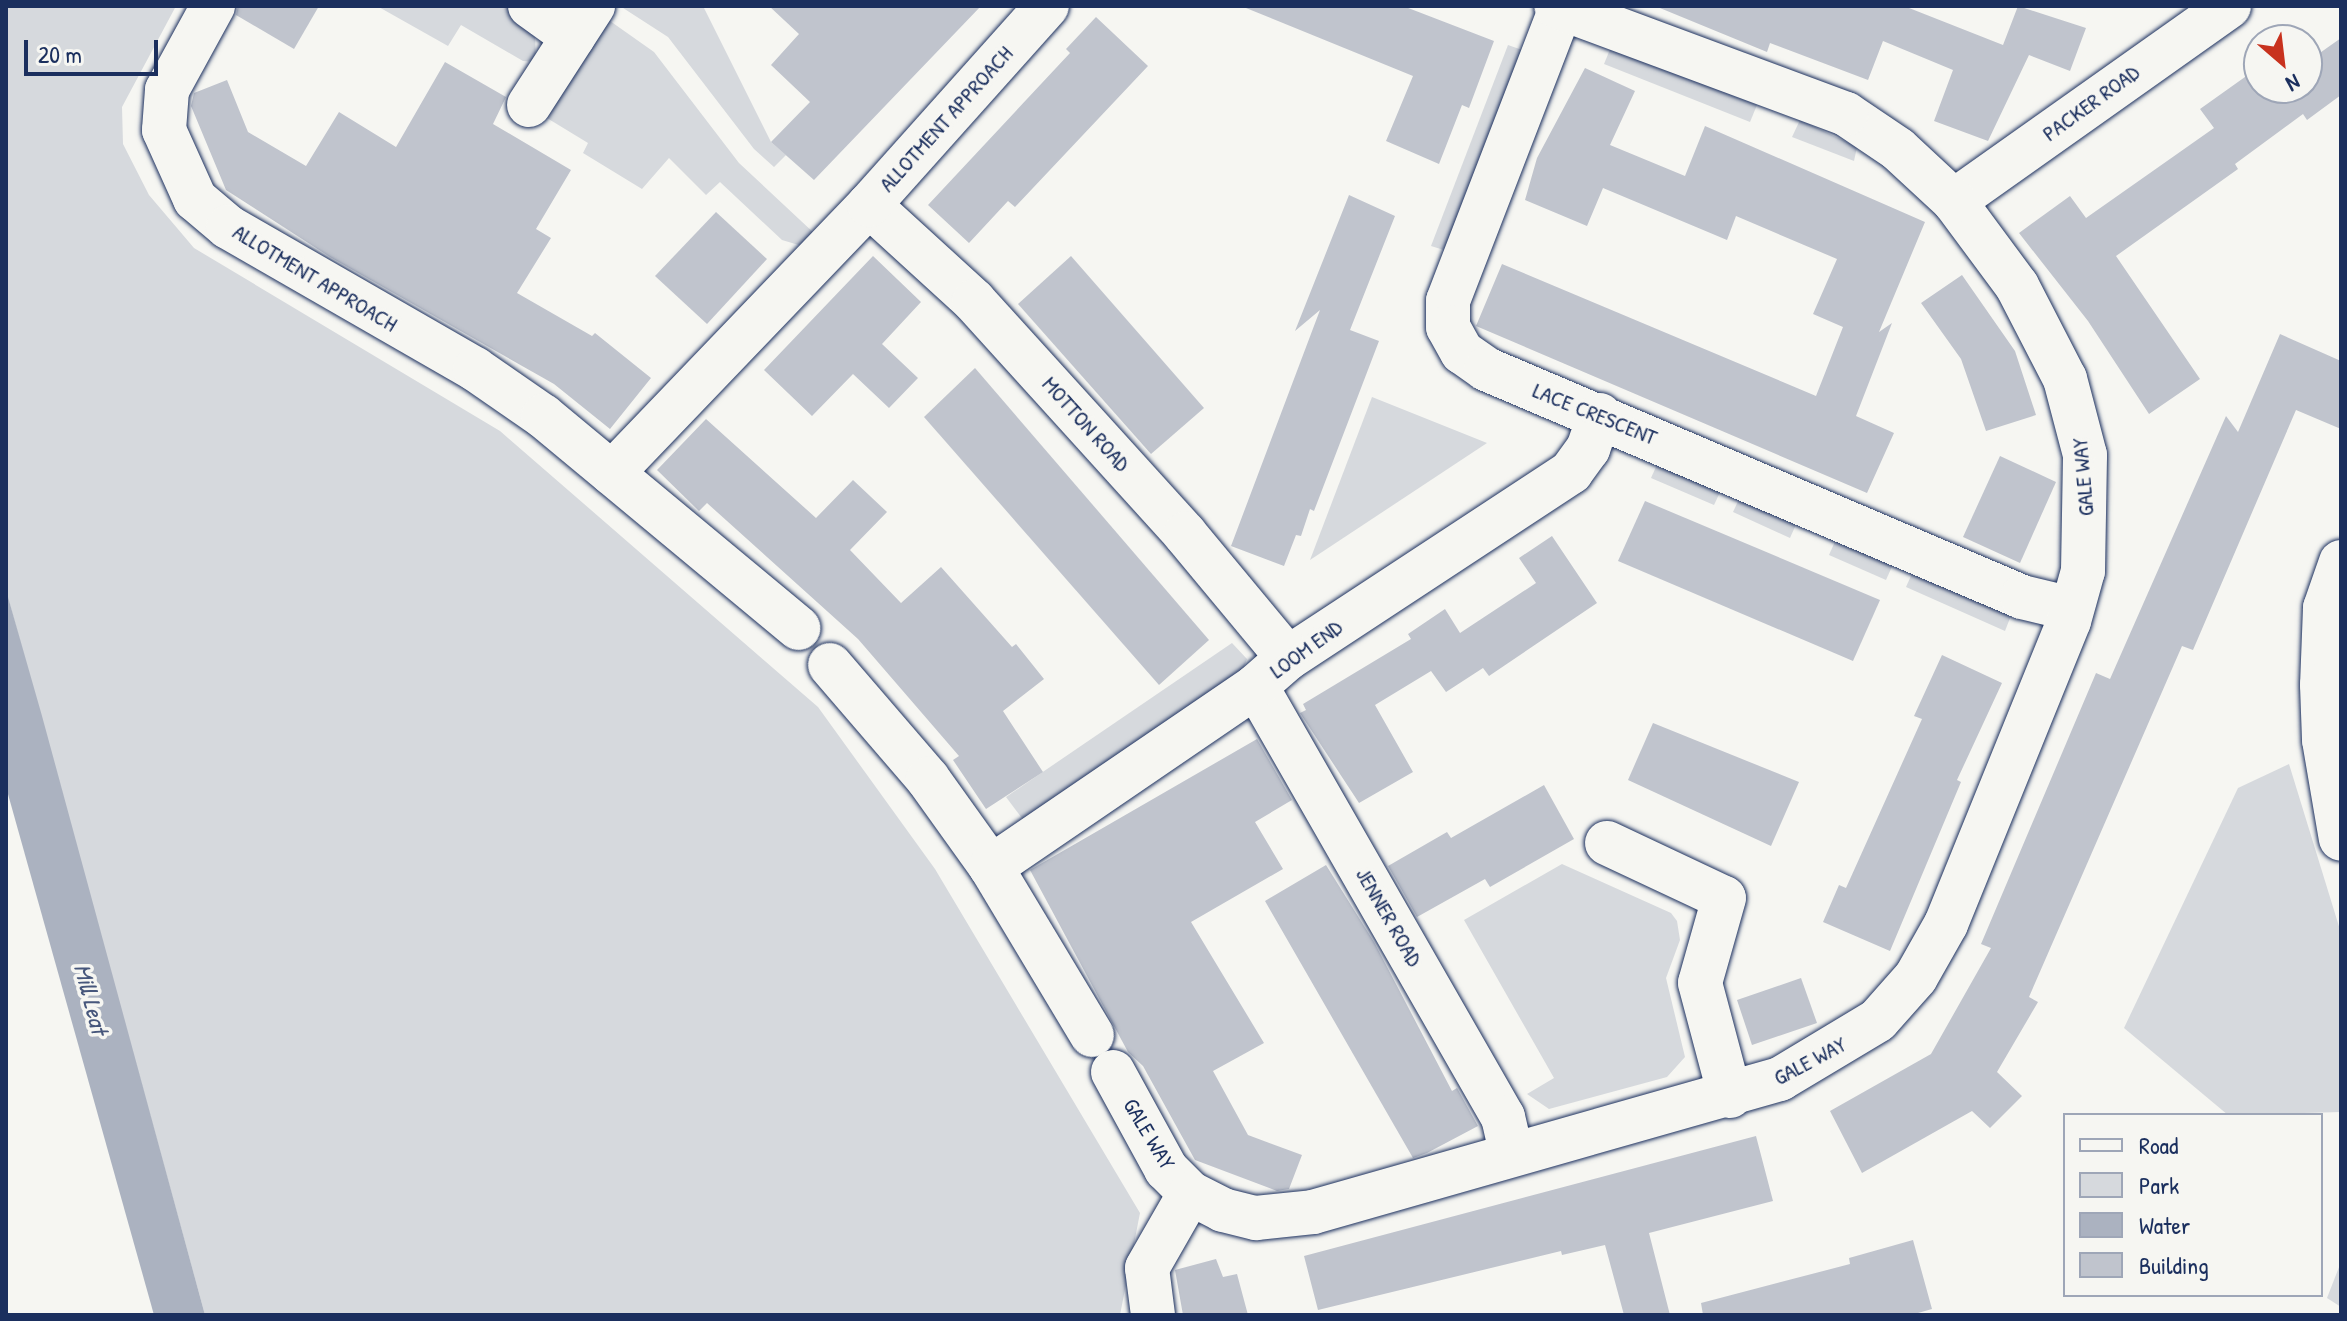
<!DOCTYPE html>
<style>
body{margin:0}
#map{position:relative;width:2347px;height:1321px;overflow:hidden;background:#f6f6f2;font-family:"Patrick Hand",sans-serif}
div>[style]{position:absolute}
.green>*{inset:0;background:#d6d9dd}
.water>*{inset:0;background:#abb2c0}
.building>*{inset:0;background:#c0c4cd}
.roads{filter:drop-shadow(0 0 2px #1b2f5e) drop-shadow(0 0 2px #1b2f5e)}
.minor>*{height:44px;margin:-22px;padding:0 22px;transform-origin:22px;border-radius:22px;background:#f6f6f2}
span{translate:-50% -50%;white-space:nowrap;text-align:center;line-height:1.15;-webkit-text-stroke:7px #f6f6f2;paint-order:stroke}
.street-label{font-size:22px;color:#1b2f5e}
.water-label{font-size:24px;color:#46567b;font-style:italic}
.frame{position:absolute;inset:0;border:8px solid #1b2f5e;pointer-events:none}
.legend{position:absolute;left:2063px;top:1113px;width:260px;height:184px;box-sizing:border-box;background:#f6f6f2;border:2px solid #9ea6b7;margin:0;padding:10px 14px;list-style:none;font-size:24px;color:#1b2f5e}
.legend li{display:flex;align-items:center;gap:16px;height:40px}
.legend b{width:40px;border:2px solid #9ea6b7}
.north{position:absolute;left:2243px;top:24px;width:80px;height:80px;box-sizing:border-box;background:#f6f6f2;border:2px solid #9ea6b7;border-radius:50%;rotate:152deg;font-size:22px;font-weight:700;line-height:32px;text-align:center;color:#1b2f5e}
.north::after{content:'';display:block;margin:auto;width:28px;height:36px;background:#c8321e;clip-path:polygon(50% 0,100% 100%,50% 72%,0 100%)}
.scale{position:absolute;left:24px;top:40px;width:134px;height:36px;box-sizing:border-box;border:4px solid #1b2f5e;border-top:0;padding-left:10px;font-size:24px;line-height:28px;white-space:nowrap;color:#1b2f5e;-webkit-text-stroke:6px #f6f6f2;paint-order:stroke}
</style>
<div id="map">
<div class="green">
<div style="clip-path:polygon(6px 6px,176px 6px,122px 107px,123px 144px,149px 195px,194px 248px,500px 431px,818px 707px,935px 869px,1140px 1213px,1120px 1315px,205px 1315px,6px 590px)"></div>
<div style="clip-path:polygon(377px 6px,516px 6px,535px 35px,536px 62px,523px 61px,461px 25px,448px 46px)"></div>
<div style="clip-path:polygon(620px 6px,703px 6px,771px 142px,786px 155px,774px 167px,754px 149px,668px 37px)"></div>
<div style="clip-path:polygon(603px 16px,654px 52px,739px 163px,815px 234px,802px 246px,782px 240px,720px 182px,706px 195px,669px 158px,642px 189px,583px 153px,588px 143px,542px 115px)"></div>
<div style="clip-path:polygon(1508px 45px,1525px 51px,1447px 251px,1431px 246px)"></div>
<div style="clip-path:polygon(1611px 47px,1757px 105px,1750px 122px,1604px 64px)"></div>
<div style="clip-path:polygon(1800px 120px,1857px 147px,1854px 161px,1792px 137px)"></div>
<div style="clip-path:polygon(1372px 397px,1487px 443px,1310px 560px)"></div>
<div style="clip-path:polygon(1659px 460px,1722px 488px,1714px 505px,1651px 478px)"></div>
<div style="clip-path:polygon(1741px 495px,1798px 520px,1790px 538px,1733px 512px)"></div>
<div style="clip-path:polygon(1837px 537px,1894px 562px,1886px 580px,1829px 555px)"></div>
<div style="clip-path:polygon(1914px 569px,2012px 613px,2005px 631px,1906px 587px)"></div>
<div style="clip-path:polygon(1232px 643px,1247px 659px,1241px 674px,1024px 821px,1006px 797px)"></div>
<div style="clip-path:polygon(2289px 764px,2341px 933px,2341px 1112px,2228px 1115px,2124px 1028px,2238px 788px)"></div>
<div style="clip-path:polygon(1562px 864px,1671px 913px,1677px 921px,1680px 940px,1666px 978px,1685px 1057px,1667px 1077px,1549px 1109px,1527px 1094px,1554px 1078px,1464px 920px)"></div>
<div style="clip-path:polygon(2341px 1262px,2341px 1307px,2327px 1298px)"></div>
</div>
<div class="water">
<div style="clip-path:polygon(6px 590px,42px 716px,205px 1315px,154px 1315px,6px 787px)"></div>
</div>
<div class="building">
<div style="clip-path:polygon(238px 6px,319px 6px,294px 49px,236px 15px)"></div>
<div style="clip-path:polygon(769px 6px,981px 6px,814px 180px,771px 142px,810px 102px,771px 65px,799px 34px)"></div>
<div style="clip-path:polygon(1241px 6px,1403px 6px,1494px 41px,1469px 108px,1462px 105px,1439px 164px,1386px 141px,1413px 76px)"></div>
<div style="clip-path:polygon(1655px 6px,1904px 6px,2003px 45px,2018px 6px,2086px 28px,2070px 71px,2029px 55px,1988px 141px,1934px 121px,1953px 70px,1883px 41px,1868px 80px,1770px 43px,1767px 52px)"></div>
<div style="clip-path:polygon(1096px 17px,1148px 66px,1015px 207px,1008px 201px,969px 243px,928px 205px,1070px 53px,1066px 49px)"></div>
<div style="clip-path:polygon(2341px 38px,2341px 95px,2307px 120px,2303px 114px,2235px 164px,2238px 169px,2116px 256px,2200px 379px,2149px 414px,2088px 321px,2019px 233px,2070px 196px,2086px 218px,2214px 128px,2200px 109px,2259px 67px,2259px 96px,2271px 88px,2307px 88px,2307px 62px)"></div>
<div style="clip-path:polygon(445px 62px,506px 97px,493px 124px,571px 170px,536px 229px,551px 238px,517px 293px,592px 336px,595px 333px,651px 378px,610px 429px,554px 384px,330px 257px,226px 190px,191px 106px,194px 93px,227px 80px,248px 132px,306px 166px,339px 112px,396px 147px)"></div>
<div style="clip-path:polygon(1585px 68px,1635px 91px,1610px 145px,1685px 176px,1705px 126px,1925px 222px,1879px 332px,1892px 323px,1856px 416px,1894px 433px,1867px 493px,1476px 326px,1502px 264px,1816px 396px,1843px 327px,1813px 314px,1837px 259px,1736px 216px,1727px 240px,1603px 188px,1587px 226px,1525px 200px,1537px 158px)"></div>
<div style="clip-path:polygon(1349px 195px,1395px 216px,1350px 330px,1379px 341px,1314px 511px,1310px 509px,1301px 536px,1296px 535px,1284px 566px,1231px 546px,1320px 310px,1295px 331px)"></div>
<div style="clip-path:polygon(716px 212px,767px 259px,707px 324px,655px 276px)"></div>
<div style="clip-path:polygon(873px 256px,921px 302px,882px 344px,918px 378px,889px 408px,853px 374px,812px 416px,764px 370px)"></div>
<div style="clip-path:polygon(1071px 256px,1204px 408px,1151px 454px,1018px 304px)"></div>
<div style="clip-path:polygon(1962px 275px,2015px 351px,2036px 415px,1986px 431px,1961px 359px,1921px 303px)"></div>
<div style="clip-path:polygon(2280px 334px,2341px 361px,2341px 429px,2296px 410px,2193px 650px,2182px 646px,2029px 997px,2038px 1002px,1997px 1072px,2022px 1096px,1990px 1128px,1972px 1111px,1862px 1173px,1830px 1111px,1931px 1054px,1991px 948px,1981px 944px,2096px 673px,2110px 679px,2226px 416px,2238px 432px)"></div>
<div style="clip-path:polygon(975px 368px,1209px 640px,1159px 685px,924px 417px)"></div>
<div style="clip-path:polygon(706px 419px,816px 518px,853px 480px,887px 512px,850px 550px,901px 603px,941px 567px,1012px 647px,1016px 644px,1044px 679px,1003px 711px,1043px 772px,986px 809px,953px 760px,959px 756px,858px 639px,707px 503px,699px 511px,657px 470px)"></div>
<div style="clip-path:polygon(2000px 456px,2056px 482px,2020px 563px,1963px 537px)"></div>
<div style="clip-path:polygon(1645px 501px,1880px 600px,1853px 661px,1618px 561px)"></div>
<div style="clip-path:polygon(1552px 536px,1597px 603px,1489px 676px,1483px 668px,1446px 692px,1431px 671px,1375px 705px,1413px 772px,1359px 803px,1300px 713px,1306px 710px,1303px 704px,1411px 639px,1408px 634px,1445px 609px,1460px 633px,1536px 583px,1519px 558px)"></div>
<div style="clip-path:polygon(1942px 655px,2002px 683px,1957px 780px,1961px 782px,1890px 951px,1823px 922px,1839px 885px,1846px 888px,1922px 719px,1914px 716px)"></div>
<div style="clip-path:polygon(1653px 723px,1799px 782px,1771px 846px,1628px 780px)"></div>
<div style="clip-path:polygon(1257px 739px,1292px 800px,1255px 822px,1283px 869px,1191px 922px,1264px 1043px,1213px 1071px,1248px 1135px,1302px 1155px,1289px 1189px,1277px 1191px,1195px 1160px,1143px 1066px,1128px 1052px,1030px 870px)"></div>
<div style="clip-path:polygon(1544px 785px,1574px 839px,1490px 887px,1485px 879px,1417px 917px,1388px 866px,1447px 832px,1451px 838px)"></div>
<div style="clip-path:polygon(1326px 865px,1374px 942px,1452px 1091px,1457px 1088px,1478px 1126px,1427px 1153px,1413px 1158px,1265px 901px)"></div>
<div style="clip-path:polygon(1801px 978px,1817px 1023px,1752px 1045px,1737px 1000px)"></div>
<div style="clip-path:polygon(1756px 1136px,1773px 1201px,1649px 1233px,1670px 1315px,1624px 1315px,1605px 1245px,1562px 1255px,1561px 1251px,1318px 1310px,1304px 1256px)"></div>
<div style="clip-path:polygon(1913px 1240px,1932px 1309px,1911px 1315px,1703px 1315px,1701px 1303px,1850px 1264px,1849px 1258px)"></div>
<div style="clip-path:polygon(1216px 1259px,1223px 1277px,1237px 1274px,1248px 1315px,1183px 1315px,1175px 1270px)"></div>
</div>
<div class="roads">
<div class="minor">
<div style="left:213px;top:6px;width:96px;rotate:118.7deg"></div>
<div style="left:167px;top:90px;width:40px;rotate:94.3deg"></div>
<div style="left:164px;top:130px;width:76px;rotate:65.8deg"></div>
<div style="left:195px;top:199px;width:43px;rotate:40.3deg"></div>
<div style="left:228px;top:227px;width:285px;rotate:29.9deg"></div>
<div style="left:475px;top:369px;width:83px;rotate:34.7deg"></div>
<div style="left:543px;top:416px;width:332px;rotate:39.7deg"></div>
<div style="left:530px;top:6px;width:53px;rotate:35.8deg"></div>
<div style="left:1561px;top:8px;width:314px;rotate:111.1deg"></div>
<div style="left:1448px;top:301px;width:26px;rotate:90deg"></div>
<div style="left:1448px;top:327px;width:29px;rotate:61deg"></div>
<div style="left:1462px;top:352px;width:29px;rotate:35deg"></div>
<div style="left:1486px;top:369px;width:582px;rotate:23.04deg"></div>
<div style="left:2022px;top:597px;width:51px;rotate:13.5deg"></div>
<div style="left:529px;top:105px;width:118px;rotate:-57.1deg"></div>
<div style="left:1954px;top:201px;width:337px;rotate:-35.3deg"></div>
<div style="left:869px;top:205px;width:142px;rotate:42.4deg"></div>
<div style="left:974px;top:301px;width:314px;rotate:47.8deg"></div>
<div style="left:1185px;top:534px;width:161px;rotate:50.3deg"></div>
<div style="left:612px;top:473px;width:371px;rotate:-46.2deg"></div>
<div style="left:869px;top:205px;width:267px;rotate:-48.2deg"></div>
<div style="left:2341px;top:562px;width:49px;rotate:109.2deg"></div>
<div style="left:2325px;top:608px;width:77px;rotate:92.2deg"></div>
<div style="left:2322px;top:685px;width:55px;rotate:87.9deg"></div>
<div style="left:2324px;top:740px;width:100px;rotate:80.3deg"></div>
<div style="left:830px;top:665px;width:150px;rotate:49.3deg"></div>
<div style="left:928px;top:779px;width:108px;rotate:54.4deg"></div>
<div style="left:991px;top:867px;width:196px;rotate:59deg"></div>
<div style="left:1256px;top:686px;width:497px;rotate:60.2deg"></div>
<div style="left:1503px;top:1117px;width:37px;rotate:77deg"></div>
<div style="left:1607px;top:843px;width:129px;rotate:25.2deg"></div>
<div style="left:1724px;top:898px;width:88px;rotate:105.8deg"></div>
<div style="left:1700px;top:983px;width:117px;rotate:75.1deg"></div>
<div style="left:991px;top:867px;width:321px;rotate:-34.3deg"></div>
<div style="left:1256px;top:686px;width:43px;rotate:-41.2deg"></div>
<div style="left:1288px;top:658px;width:339px;rotate:-33.3deg"></div>
<div style="left:1571px;top:472px;width:29px;rotate:-54deg"></div>
<div style="left:1588px;top:449px;width:36px;rotate:-71deg"></div>
<div style="left:1113px;top:1072px;width:111px;rotate:61.3deg"></div>
<div style="left:1166px;top:1169px;width:34px;rotate:45deg"></div>
<div style="left:1190px;top:1193px;width:37px;rotate:27deg"></div>
<div style="left:1223px;top:1210px;width:34px;rotate:14deg"></div>
<div style="left:1256px;top:1218px;width:57px;rotate:-6deg"></div>
<div style="left:1313px;top:1212px;width:486px;rotate:-15.9deg"></div>
<div style="left:1780px;top:1079px;width:114px;rotate:-31deg"></div>
<div style="left:1878px;top:1020px;width:57px;rotate:-48.5deg"></div>
<div style="left:1916px;top:977px;width:61px;rotate:-60.5deg"></div>
<div style="left:1946px;top:924px;width:327px;rotate:-67.9deg"></div>
<div style="left:2069px;top:621px;width:52px;rotate:-74.4deg"></div>
<div style="left:2083px;top:571px;width:116px;rotate:-89deg"></div>
<div style="left:2085px;top:455px;width:79px;rotate:-104.7deg"></div>
<div style="left:2065px;top:379px;width:105px;rotate:-117.3deg"></div>
<div style="left:2017px;top:286px;width:106px;rotate:-126.5deg"></div>
<div style="left:1954px;top:201px;width:76px;rotate:-137.1deg"></div>
<div style="left:1898px;top:149px;width:63px;rotate:-146.1deg"></div>
<div style="left:1846px;top:114px;width:309px;rotate:-159.6deg"></div>
<div style="left:1153px;top:1315px;width:47px;rotate:-97.3deg"></div>
<div style="left:1147px;top:1268px;width:86px;rotate:-60.2deg"></div>
</div>
</div>
<div class="street-label">
<span style="left:2091px;top:103px;rotate:-36deg">PACKER ROAD</span>
<span style="left:946px;top:119px;rotate:-48deg">ALLOTMENT APPROACH</span>
<span style="left:315px;top:278px;rotate:31deg">ALLOTMENT APPROACH</span>
<span style="left:1595px;top:414px;rotate:22deg">LACE CRESCENT</span>
<span style="left:1086px;top:424px;rotate:48deg">MOTTON ROAD</span>
<span style="left:2083px;top:477px;rotate:-95deg">GALE WAY</span>
<span style="left:1306px;top:649px;rotate:-36deg">LOOM END</span>
<span style="left:1389px;top:917px;rotate:60deg">JENNER ROAD</span>
<span style="left:1810px;top:1061px;rotate:-28deg">GALE WAY</span>
<span style="left:1149px;top:1134px;rotate:59deg">GALE WAY</span>
</div>
<div class="water-label">
<span style="left:91px;top:999px;rotate:75deg">Mill Leat</span>
</div>
<div class="frame"></div>
<ul class="legend">
<li><b style="height:10px;background:#f6f6f2"></b>Road</li>
<li><b style="height:22px;background:#d6d9dd"></b>Park</li>
<li><b style="height:22px;background:#abb2c0"></b>Water</li>
<li><b style="height:22px;background:#c0c4cd"></b>Building</li>
</ul>
<div class="north">N</div>
<div class="scale">20 m</div>
</div>
